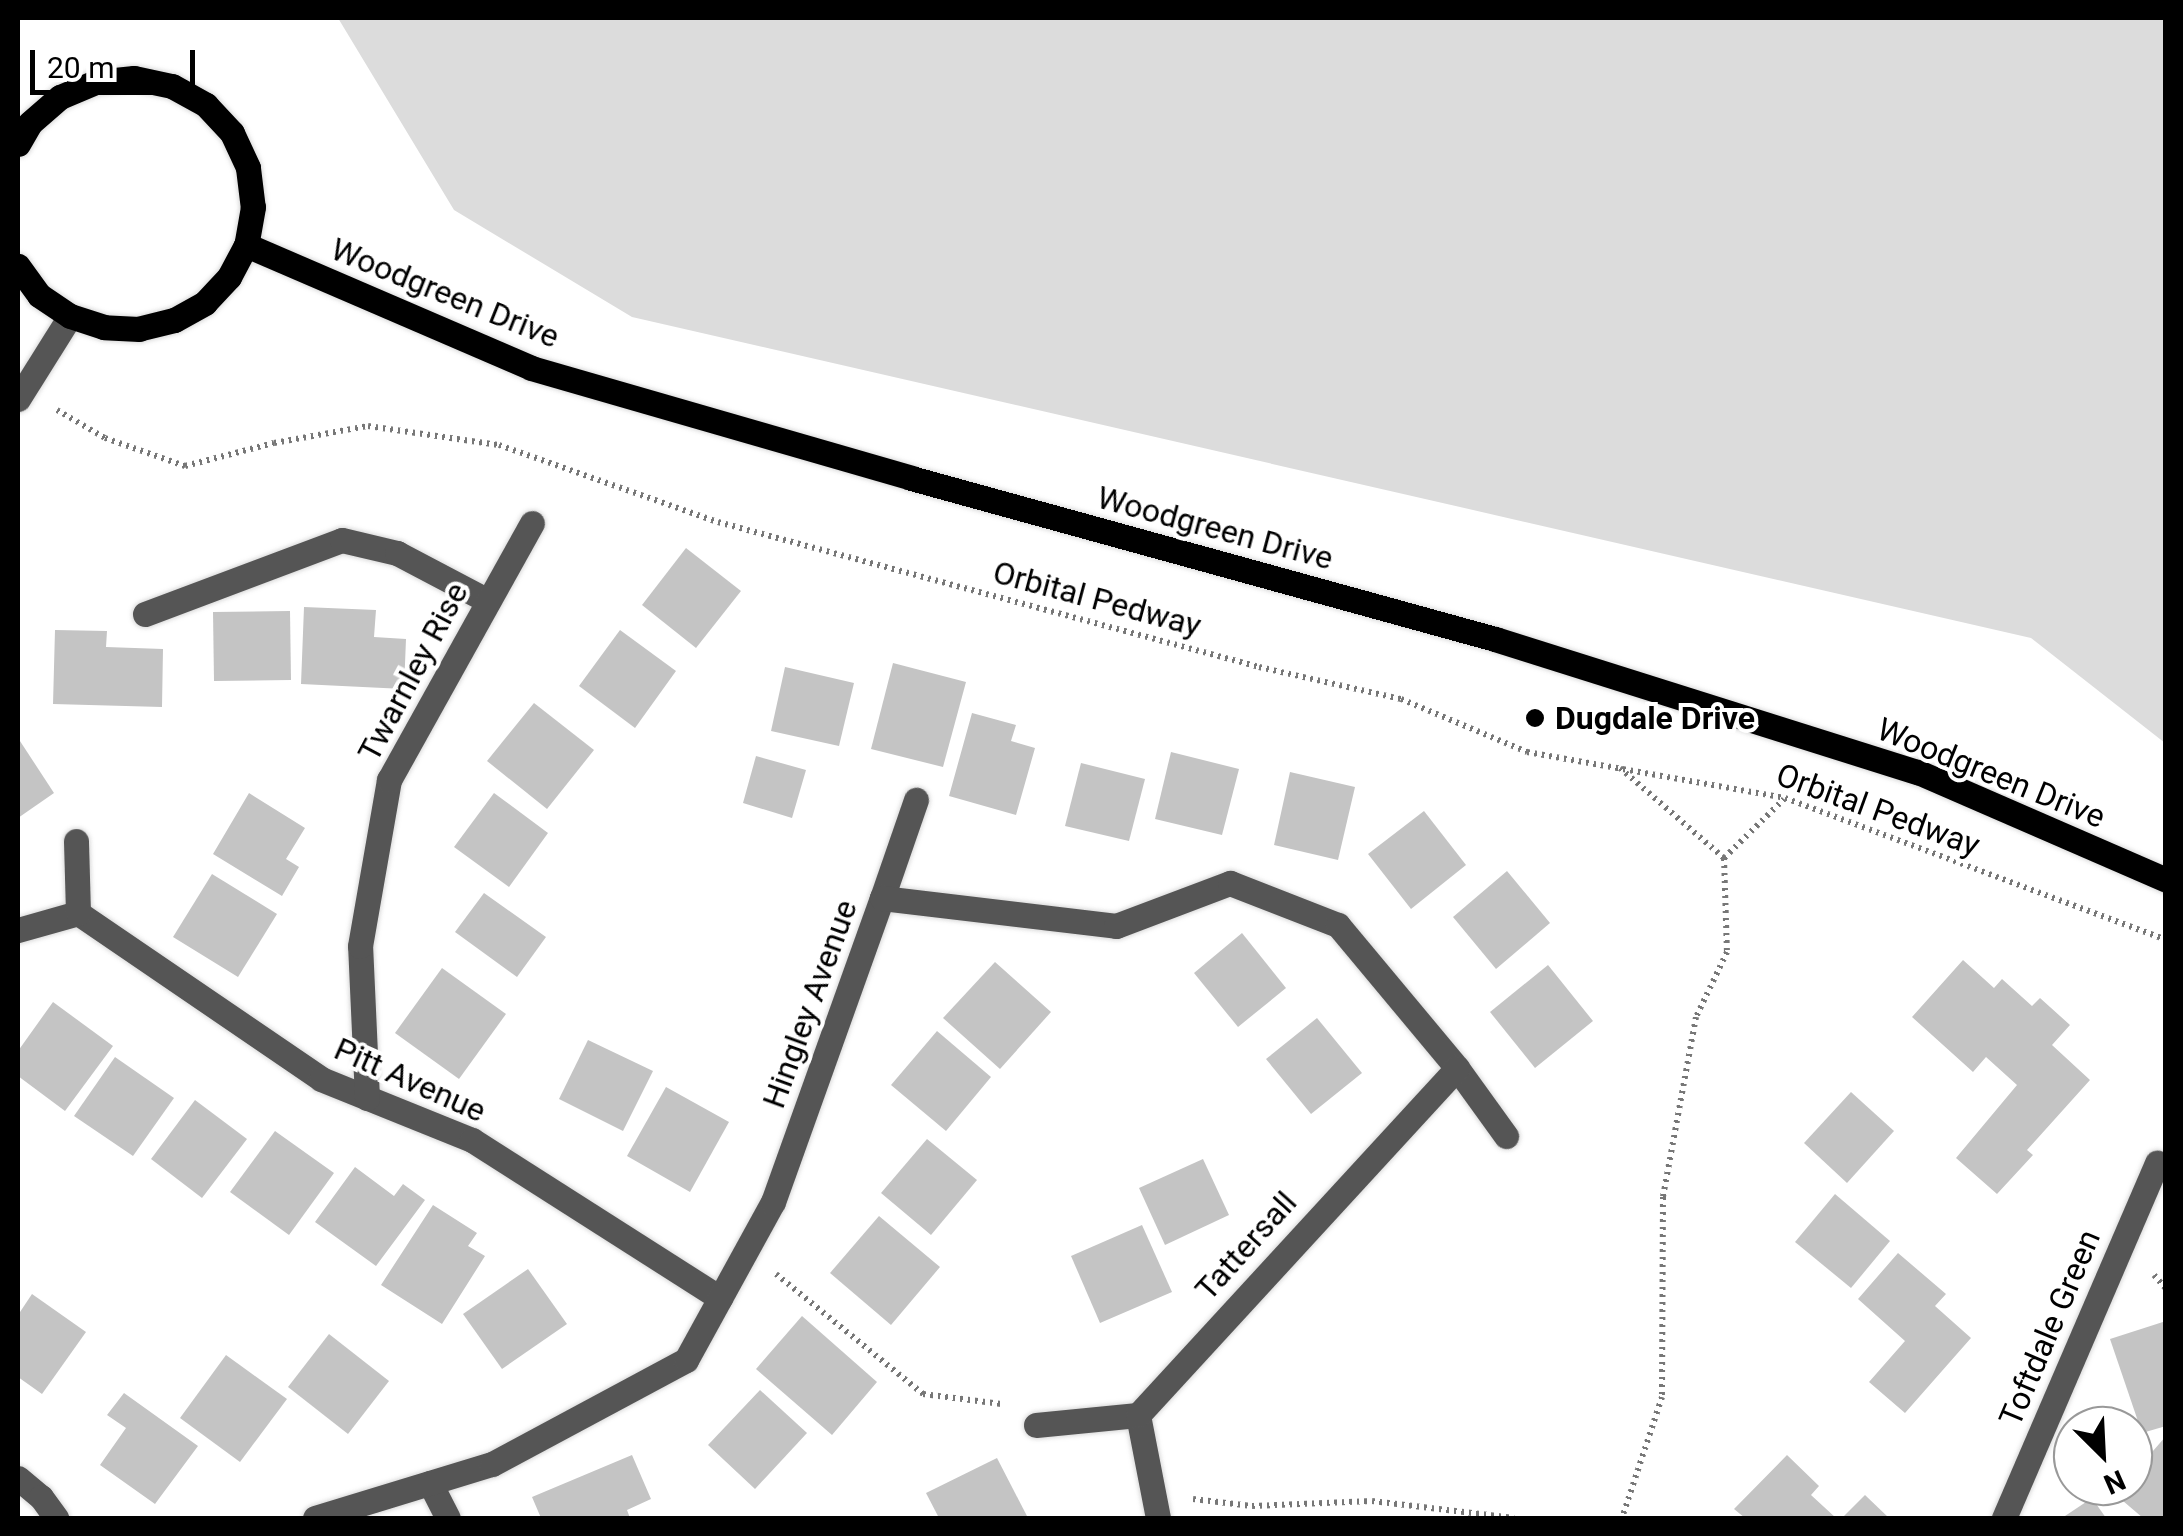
<!DOCTYPE html>
<style>
body{margin:0}
#map{position:relative;width:2183px;height:1536px;overflow:hidden;background:#fff;font-family:Roboto,sans-serif}
div>[style]{position:absolute}
.green>*{inset:0;background:#dcdcdc}
.building>*{inset:0;background:#c4c4c4}
.path>*{height:6px;margin-top:-3px;transform-origin:0;background:repeating-linear-gradient(90deg,#777 0 2.5px,transparent 0 7.5px)}
.roads{filter:drop-shadow(0 0 2px #dbdbdb) drop-shadow(0 0 2px #dbdbdb)}
.minor>*{height:25px;margin:-12.5px;padding:0 12.5px;transform-origin:12.5px;border-radius:12.5px;background:#555}
.major>*{height:25px;margin:-12.5px;padding:0 12.5px;transform-origin:12.5px;border-radius:12.5px;background:#000}
.dots>*{width:28px;height:28px;translate:-50% -50%;box-sizing:border-box;border:5px solid #fff;border-radius:50%}
span{translate:-50% -50%;white-space:nowrap;text-align:center;line-height:1.15;-webkit-text-stroke:8px #fff;paint-order:stroke}
.street-label{font-size:32px;color:#000}
.poi-label{font-size:32px;color:#000;font-weight:700}
.left{translate:0 -50%;text-align:left}
.frame{position:absolute;inset:0;border:20px solid #000;pointer-events:none}
.north{position:absolute;left:2053px;top:1406px;width:100px;height:100px;box-sizing:border-box;background:#fff;border:2px solid #999;border-radius:50%;rotate:156deg;font-size:28px;font-weight:700;line-height:40px;text-align:center;color:#000}
.north::after{content:'';display:block;margin:auto;width:35px;height:45px;background:#000;clip-path:polygon(50% 0,100% 100%,50% 72%,0 100%)}
.scale{position:absolute;left:30px;top:50px;width:165px;height:45px;box-sizing:border-box;border:5px solid #000;border-top:0;padding-left:12px;font-size:30px;line-height:35px;white-space:nowrap;color:#000;-webkit-text-stroke:8px #fff;paint-order:stroke}
</style>
<div id="map">
<div class="green">
<div style="clip-path:polygon(338px 18px,2165px 18px,2165px 743px,2031px 638px,632px 317px,454px 210px)"></div>
</div>
<div class="building">
<div style="clip-path:polygon(686px 548px,741px 591px,696px 648px,642px 605px)"></div>
<div style="clip-path:polygon(304px 607px,376px 610px,374px 637px,406px 639px,404px 689px,301px 684px)"></div>
<div style="clip-path:polygon(290px 611px,291px 680px,214px 681px,213px 612px)"></div>
<div style="clip-path:polygon(55px 630px,107px 631px,106px 647px,163px 649px,162px 707px,53px 704px)"></div>
<div style="clip-path:polygon(620px 630px,676px 671px,635px 728px,579px 686px)"></div>
<div style="clip-path:polygon(893px 663px,966px 682px,943px 767px,871px 749px)"></div>
<div style="clip-path:polygon(785px 667px,854px 683px,839px 746px,771px 731px)"></div>
<div style="clip-path:polygon(534px 703px,594px 750px,547px 809px,487px 761px)"></div>
<div style="clip-path:polygon(972px 713px,1016px 725px,1011px 741px,1035px 748px,1016px 815px,949px 796px)"></div>
<div style="clip-path:polygon(18px 738px,54px 793px,18px 818px)"></div>
<div style="clip-path:polygon(1171px 752px,1239px 769px,1222px 835px,1155px 819px)"></div>
<div style="clip-path:polygon(756px 756px,806px 770px,792px 818px,743px 803px)"></div>
<div style="clip-path:polygon(1081px 763px,1145px 779px,1129px 841px,1065px 826px)"></div>
<div style="clip-path:polygon(1290px 772px,1355px 787px,1338px 860px,1274px 845px)"></div>
<div style="clip-path:polygon(249px 793px,305px 828px,286px 859px,299px 867px,282px 896px,213px 854px)"></div>
<div style="clip-path:polygon(494px 793px,548px 833px,509px 887px,454px 847px)"></div>
<div style="clip-path:polygon(1424px 811px,1466px 865px,1411px 909px,1368px 854px)"></div>
<div style="clip-path:polygon(1507px 871px,1550px 923px,1496px 969px,1453px 917px)"></div>
<div style="clip-path:polygon(212px 874px,277px 914px,238px 977px,173px 937px)"></div>
<div style="clip-path:polygon(484px 893px,546px 937px,517px 977px,455px 932px)"></div>
<div style="clip-path:polygon(1242px 933px,1286px 988px,1238px 1027px,1194px 973px)"></div>
<div style="clip-path:polygon(1963px 960px,1994px 988px,2002px 979px,2032px 1006px,2040px 998px,2070px 1025px,2052px 1045px,2090px 1080px,2027px 1150px,2033px 1155px,1997px 1194px,1956px 1158px,2017px 1085px,1986px 1057px,1973px 1072px,1912px 1017px)"></div>
<div style="clip-path:polygon(995px 962px,1051px 1012px,1000px 1069px,943px 1018px)"></div>
<div style="clip-path:polygon(1548px 965px,1593px 1021px,1535px 1068px,1490px 1012px)"></div>
<div style="clip-path:polygon(442px 968px,506px 1014px,459px 1079px,395px 1033px)"></div>
<div style="clip-path:polygon(53px 1002px,113px 1046px,65px 1111px,18px 1076px,18px 1051px)"></div>
<div style="clip-path:polygon(1317px 1018px,1362px 1073px,1311px 1114px,1266px 1059px)"></div>
<div style="clip-path:polygon(937px 1031px,991px 1077px,946px 1131px,891px 1085px)"></div>
<div style="clip-path:polygon(588px 1040px,653px 1071px,623px 1131px,559px 1099px)"></div>
<div style="clip-path:polygon(115px 1057px,174px 1098px,133px 1156px,74px 1116px)"></div>
<div style="clip-path:polygon(666px 1087px,729px 1122px,690px 1192px,627px 1156px)"></div>
<div style="clip-path:polygon(1851px 1092px,1894px 1131px,1847px 1183px,1804px 1143px)"></div>
<div style="clip-path:polygon(195px 1100px,247px 1139px,202px 1198px,151px 1159px)"></div>
<div style="clip-path:polygon(275px 1131px,334px 1173px,289px 1235px,230px 1192px)"></div>
<div style="clip-path:polygon(927px 1139px,977px 1180px,931px 1235px,881px 1193px)"></div>
<div style="clip-path:polygon(1203px 1159px,1229px 1215px,1165px 1245px,1139px 1188px)"></div>
<div style="clip-path:polygon(355px 1167px,394px 1196px,403px 1184px,425px 1200px,376px 1266px,315px 1222px)"></div>
<div style="clip-path:polygon(1835px 1194px,1890px 1241px,1851px 1288px,1795px 1242px)"></div>
<div style="clip-path:polygon(433px 1205px,477px 1233px,468px 1246px,485px 1256px,442px 1324px,381px 1285px)"></div>
<div style="clip-path:polygon(879px 1216px,940px 1267px,891px 1325px,830px 1273px)"></div>
<div style="clip-path:polygon(1142px 1225px,1172px 1292px,1100px 1323px,1071px 1256px)"></div>
<div style="clip-path:polygon(1898px 1253px,1946px 1294px,1935px 1306px,1971px 1338px,1905px 1413px,1869px 1382px,1905px 1341px,1858px 1299px)"></div>
<div style="clip-path:polygon(528px 1269px,567px 1324px,502px 1369px,463px 1314px)"></div>
<div style="clip-path:polygon(32px 1294px,86px 1332px,42px 1394px,18px 1377px,18px 1315px)"></div>
<div style="clip-path:polygon(802px 1316px,877px 1382px,832px 1435px,756px 1369px)"></div>
<div style="clip-path:polygon(2166px 1321px,2166px 1426px,2142px 1433px,2110px 1339px)"></div>
<div style="clip-path:polygon(329px 1334px,389px 1381px,348px 1434px,288px 1387px)"></div>
<div style="clip-path:polygon(226px 1355px,287px 1399px,240px 1462px,180px 1418px)"></div>
<div style="clip-path:polygon(760px 1390px,807px 1433px,755px 1489px,708px 1445px)"></div>
<div style="clip-path:polygon(124px 1393px,198px 1446px,155px 1504px,100px 1465px,126px 1428px,107px 1415px)"></div>
<div style="clip-path:polygon(2166px 1436px,2166px 1518px,2143px 1518px,2116px 1495px,2123px 1486px,2133px 1486px,2133px 1474px)"></div>
<div style="clip-path:polygon(632px 1455px,651px 1499px,627px 1510px,630px 1518px,541px 1518px,532px 1497px)"></div>
<div style="clip-path:polygon(1787px 1455px,1819px 1486px,1811px 1495px,1836px 1518px,1745px 1518px,1734px 1509px)"></div>
<div style="clip-path:polygon(997px 1458px,1028px 1518px,939px 1518px,926px 1493px)"></div>
<div style="clip-path:polygon(1865px 1495px,1889px 1518px,1842px 1518px)"></div>
<div style="clip-path:polygon(2092px 1498px,2106px 1518px,2062px 1518px)"></div>
</div>
<div class="path">
<div style="left:57px;top:410px;width:56px;rotate:30.3deg"></div>
<div style="left:105px;top:438px;width:85px;rotate:19.3deg"></div>
<div style="left:185px;top:466px;width:92px;rotate:-14.5deg"></div>
<div style="left:274px;top:443px;width:96px;rotate:-10.3deg"></div>
<div style="left:368px;top:426px;width:132px;rotate:8.3deg"></div>
<div style="left:499px;top:445px;width:232px;rotate:19.4deg"></div>
<div style="left:718px;top:522px;width:560px;rotate:15deg"></div>
<div style="left:1259px;top:667px;width:146px;rotate:12.7deg"></div>
<div style="left:1401px;top:699px;width:137px;rotate:22.8deg"></div>
<div style="left:1527px;top:752px;width:262px;rotate:10.1deg"></div>
<div style="left:1785px;top:798px;width:407px;rotate:20.4deg"></div>
<div style="left:1620px;top:768px;width:138px;rotate:40.9deg"></div>
<div style="left:1724px;top:858px;width:94px;rotate:88.2deg"></div>
<div style="left:1727px;top:952px;width:72px;rotate:115.5deg"></div>
<div style="left:1696px;top:1017px;width:183px;rotate:100.4deg"></div>
<div style="left:1663px;top:1197px;width:200px;rotate:90.3deg"></div>
<div style="left:1662px;top:1397px;width:127px;rotate:108.3deg"></div>
<div style="left:1724px;top:858px;width:84px;rotate:-44.5deg"></div>
<div style="left:776px;top:1274px;width:190px;rotate:39.2deg"></div>
<div style="left:923px;top:1394px;width:79px;rotate:7.3deg"></div>
<div style="left:2154px;top:1275px;width:18px;rotate:49deg"></div>
<div style="left:1193px;top:1499px;width:59px;rotate:6.8deg"></div>
<div style="left:1252px;top:1506px;width:120px;rotate:-2.4deg"></div>
<div style="left:1372px;top:1501px;width:143px;rotate:6.8deg"></div>
</div>
<div class="roads">
<div class="minor">
<div style="left:18px;top:399px;width:98px;rotate:-57.9deg"></div>
<div style="left:145px;top:614px;width:210px;rotate:-20.6deg"></div>
<div style="left:342px;top:540px;width:57px;rotate:13.3deg"></div>
<div style="left:397px;top:553px;width:103px;rotate:27.8deg"></div>
<div style="left:882px;top:898px;width:104px;rotate:-70.9deg"></div>
<div style="left:78px;top:913px;width:294px;rotate:34.3deg"></div>
<div style="left:321px;top:1079px;width:163px;rotate:22deg"></div>
<div style="left:472px;top:1140px;width:294px;rotate:32.5deg"></div>
<div style="left:18px;top:930px;width:62px;rotate:-15.8deg"></div>
<div style="left:78px;top:913px;width:72px;rotate:-91.6deg"></div>
<div style="left:367px;top:1098px;width:152px;rotate:-92.6deg"></div>
<div style="left:360px;top:946px;width:169px;rotate:-80.1deg"></div>
<div style="left:389px;top:780px;width:294px;rotate:-60.9deg"></div>
<div style="left:1036px;top:1425px;width:102px;rotate:-5.6deg"></div>
<div style="left:18px;top:1478px;width:30px;rotate:40deg"></div>
<div style="left:41px;top:1497px;width:26px;rotate:54deg"></div>
<div style="left:430px;top:1483px;width:39px;rotate:63deg"></div>
<div style="left:315px;top:1518px;width:185px;rotate:-17deg"></div>
<div style="left:492px;top:1464px;width:220px;rotate:-28.2deg"></div>
<div style="left:686px;top:1360px;width:180px;rotate:-61.2deg"></div>
<div style="left:773px;top:1202px;width:323px;rotate:-70.3deg"></div>
<div style="left:882px;top:898px;width:236px;rotate:6.8deg"></div>
<div style="left:1116px;top:926px;width:122px;rotate:-20.7deg"></div>
<div style="left:1230px;top:883px;width:116px;rotate:21.3deg"></div>
<div style="left:1338px;top:925px;width:186px;rotate:50.2deg"></div>
<div style="left:1457px;top:1068px;width:84px;rotate:54.2deg"></div>
<div style="left:1158px;top:1518px;width:105px;rotate:-101deg"></div>
<div style="left:1138px;top:1415px;width:471px;rotate:-47.4deg"></div>
<div style="left:2004px;top:1518px;width:387px;rotate:-66.7deg"></div>
</div>
<div class="major">
<div style="left:18px;top:144px;width:24px;rotate:-60deg"></div>
<div style="left:30px;top:123px;width:40px;rotate:-41deg"></div>
<div style="left:60px;top:97px;width:38px;rotate:-23deg"></div>
<div style="left:95px;top:82px;width:39px;rotate:-6deg"></div>
<div style="left:134px;top:78px;width:39px;rotate:12deg"></div>
<div style="left:172px;top:86px;width:39px;rotate:29deg"></div>
<div style="left:206px;top:105px;width:38px;rotate:47deg"></div>
<div style="left:232px;top:133px;width:38px;rotate:65deg"></div>
<div style="left:248px;top:168px;width:39px;rotate:83deg"></div>
<div style="left:253px;top:207px;width:39px;rotate:100deg"></div>
<div style="left:246px;top:245px;width:36px;rotate:118deg"></div>
<div style="left:229px;top:277px;width:35px;rotate:133deg"></div>
<div style="left:205px;top:303px;width:35px;rotate:151deg"></div>
<div style="left:174px;top:320px;width:36px;rotate:166deg"></div>
<div style="left:139px;top:329px;width:35px;rotate:-177deg"></div>
<div style="left:104px;top:327px;width:36px;rotate:-162deg"></div>
<div style="left:70px;top:316px;width:37px;rotate:-146deg"></div>
<div style="left:39px;top:295px;width:36px;rotate:-126deg"></div>
<div style="left:246px;top:245px;width:310px;rotate:23.3deg"></div>
<div style="left:531px;top:368px;width:396px;rotate:16.1deg"></div>
<div style="left:911px;top:478px;width:606px;rotate:15.41deg"></div>
<div style="left:1495px;top:639px;width:443px;rotate:17.5deg"></div>
<div style="left:1918px;top:772px;width:270px;rotate:23.5deg"></div>
</div>
</div>
<div class="dots">
<div style="left:1535px;top:718px;background:#000"></div>
</div>
<div class="street-label">
<span style="left:445px;top:293px;rotate:22deg">Woodgreen Drive</span>
<span style="left:1215px;top:528px;rotate:15deg">Woodgreen Drive</span>
<span style="left:1097px;top:599px;rotate:15deg">Orbital Pedway</span>
<span style="left:413px;top:672px;rotate:-62deg">Twarnley Rise</span>
<span style="left:1991px;top:773px;rotate:22deg">Woodgreen Drive</span>
<span style="left:1878px;top:810px;rotate:20deg">Orbital Pedway</span>
<span style="left:810px;top:1004px;rotate:-70deg">Hingley Avenue</span>
<span style="left:410px;top:1080px;rotate:24deg">Pitt Avenue</span>
<span style="left:1246px;top:1246px;rotate:-48deg">Tattersall</span>
<span style="left:2050px;top:1328px;rotate:-67deg">Toftdale Green</span>
</div>
<div class="poi-label">
<span class="left" style="left:1555px;top:718px">Dugdale Drive</span>
</div>
<div class="frame"></div>
<div class="north">N</div>
<div class="scale">20 m</div>
</div>
